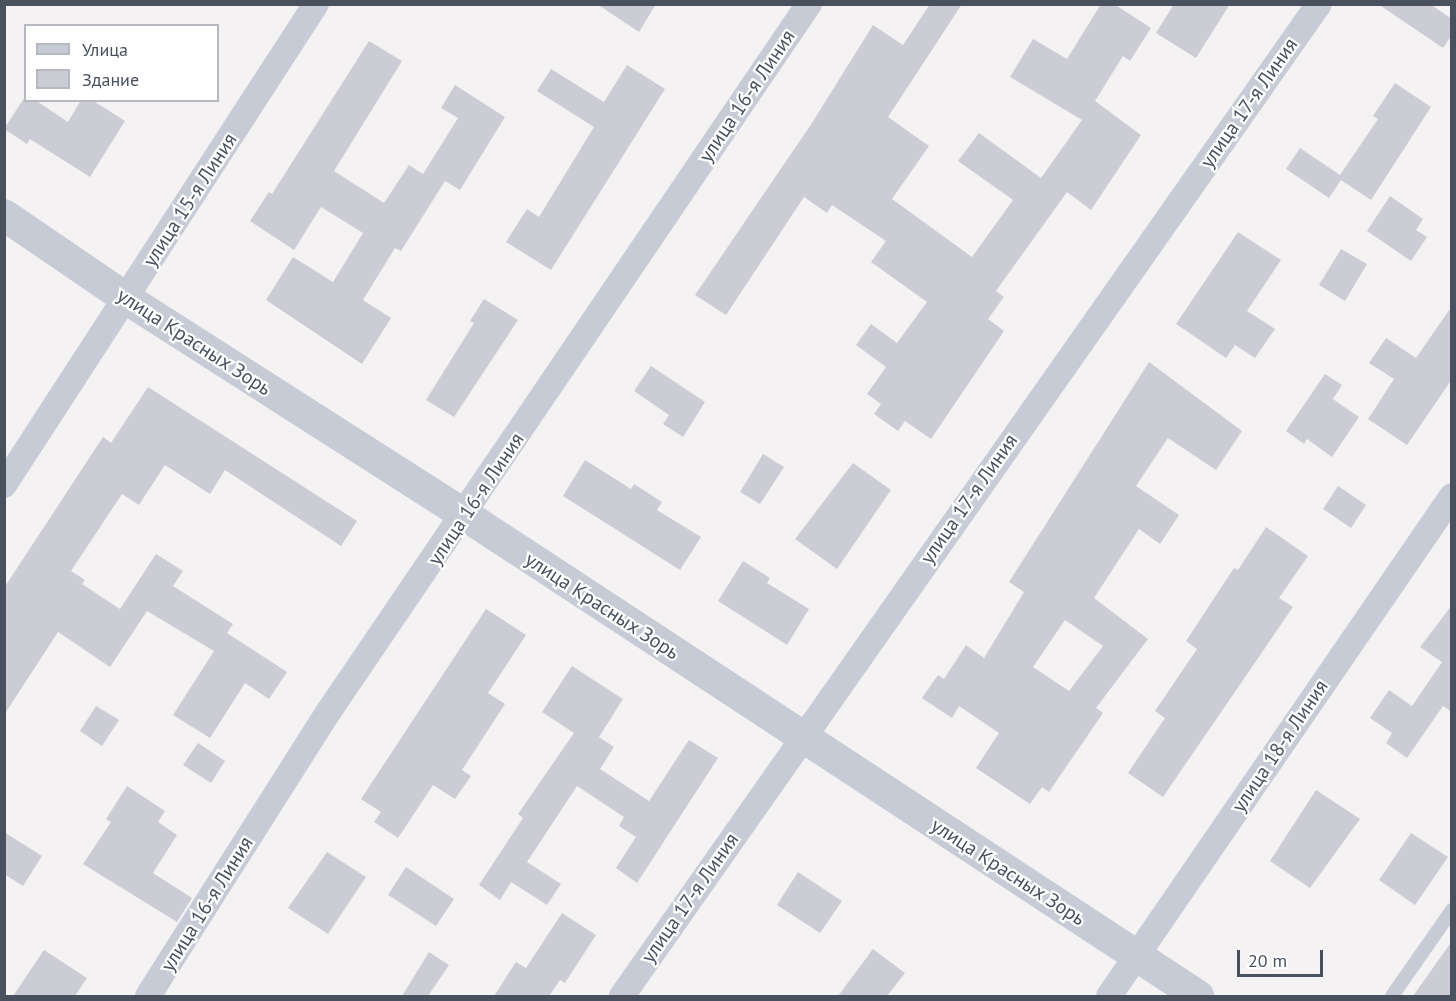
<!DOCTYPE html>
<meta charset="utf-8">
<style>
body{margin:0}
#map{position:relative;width:1456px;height:1001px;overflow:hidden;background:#f4f2f2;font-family:"PT Sans",sans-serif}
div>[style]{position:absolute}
.building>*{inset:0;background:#cccdd4}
.service>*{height:14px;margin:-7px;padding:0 7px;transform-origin:7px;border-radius:7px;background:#c6cbd6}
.minor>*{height:26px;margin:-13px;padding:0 13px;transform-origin:13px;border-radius:13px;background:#c6cbd6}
.tertiary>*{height:32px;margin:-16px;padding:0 16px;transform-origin:16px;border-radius:16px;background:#c6cbd6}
span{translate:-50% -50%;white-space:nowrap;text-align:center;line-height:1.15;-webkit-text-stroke:4.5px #fff;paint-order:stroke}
.street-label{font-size:20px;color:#49515f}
.frame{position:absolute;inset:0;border:6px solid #49515f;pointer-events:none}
.legend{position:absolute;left:24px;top:24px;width:195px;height:78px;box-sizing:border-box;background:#fff;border:2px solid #b6b9bf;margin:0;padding:8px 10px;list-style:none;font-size:18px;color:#49515f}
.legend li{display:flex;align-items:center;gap:12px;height:30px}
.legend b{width:30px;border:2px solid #b6b9bf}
.scale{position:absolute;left:1237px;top:950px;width:86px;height:27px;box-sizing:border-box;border:3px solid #49515f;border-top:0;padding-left:8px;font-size:18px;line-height:21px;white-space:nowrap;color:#49515f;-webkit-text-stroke:4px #fff;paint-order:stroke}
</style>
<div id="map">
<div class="building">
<div style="clip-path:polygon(597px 4px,656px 4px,639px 32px)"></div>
<div style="clip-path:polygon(930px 4px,962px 4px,888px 117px,929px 146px,892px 199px,972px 257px,1013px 200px,958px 161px,979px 133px,1041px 178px,1082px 120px,1010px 77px,1033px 39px,1067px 59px,1101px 4px,1114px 4px,1151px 28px,1130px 61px,1123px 56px,1095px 101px,1141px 135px,1091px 210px,1067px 192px,996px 291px,1004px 297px,988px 319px,1004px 331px,931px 439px,905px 421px,898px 431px,874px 414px,881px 404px,867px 394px,886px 367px,856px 345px,871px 324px,897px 343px,927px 302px,871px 262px,886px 241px,832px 205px,827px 213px,804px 197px,726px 315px,695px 295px,812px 123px,873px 25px,903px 45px)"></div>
<div style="clip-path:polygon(1174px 4px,1230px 4px,1196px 58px,1156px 33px)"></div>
<div style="clip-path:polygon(1378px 4px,1430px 4px,1452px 19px,1452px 35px,1443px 48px)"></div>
<div style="clip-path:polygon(369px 41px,402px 61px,334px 171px,384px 203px,409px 165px,423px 174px,458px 118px,441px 108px,455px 85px,505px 117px,460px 190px,445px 181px,401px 251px,395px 248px,363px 300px,391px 318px,362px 364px,266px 300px,293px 257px,333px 282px,363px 233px,321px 207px,294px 250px,250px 221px,269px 192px,272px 194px)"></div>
<div style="clip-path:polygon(627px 65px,665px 89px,551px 270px,506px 242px,527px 209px,539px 217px,594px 127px,537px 91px,551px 69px,604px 102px)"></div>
<div style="clip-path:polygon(1395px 83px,1431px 107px,1371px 200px,1341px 180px,1329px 198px,1286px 169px,1300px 148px,1340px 175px,1378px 119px,1373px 116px)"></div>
<div style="clip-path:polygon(26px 95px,26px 100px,35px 100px,68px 122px,81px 100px,92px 100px,125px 121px,90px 177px,30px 139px,27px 144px,4px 129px)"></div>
<div style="clip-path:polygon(1390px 196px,1423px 219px,1416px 230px,1427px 237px,1411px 261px,1367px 231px)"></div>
<div style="clip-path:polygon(1238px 232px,1281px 260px,1247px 311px,1275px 329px,1255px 358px,1235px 345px,1226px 358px,1176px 324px)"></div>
<div style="clip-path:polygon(1341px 249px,1367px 264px,1345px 301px,1319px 285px)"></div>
<div style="clip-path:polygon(484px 299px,518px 320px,454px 417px,426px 400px,474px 323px,470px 321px)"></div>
<div style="clip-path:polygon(1452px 306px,1452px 379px,1407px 445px,1368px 419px,1394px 379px,1369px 363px,1386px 338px,1416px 358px)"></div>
<div style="clip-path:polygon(evenodd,1149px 362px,1242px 431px,1216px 470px,1168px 438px,1136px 486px,1179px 515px,1160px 544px,1139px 529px,1094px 598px,1148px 639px,1096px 708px,1103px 713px,1049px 792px,1042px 787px,1030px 804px,976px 768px,999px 733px,959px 706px,952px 718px,922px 698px,938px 675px,944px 679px,966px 645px,984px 658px,1024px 592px,1009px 582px,1149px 362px,1065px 620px,1103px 646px,1069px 691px,1033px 667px,1065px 620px)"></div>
<div style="clip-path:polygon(651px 366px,705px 402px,683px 437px,663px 424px,669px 415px,634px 391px)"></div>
<div style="clip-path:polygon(1325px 374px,1342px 385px,1333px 399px,1359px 417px,1332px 457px,1307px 439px,1304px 444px,1286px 431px)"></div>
<div style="clip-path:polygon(148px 387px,357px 521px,341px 546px,225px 470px,210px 494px,165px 465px,139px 505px,122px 494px,71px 571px,85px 580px,82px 584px,120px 609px,156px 554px,183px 571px,173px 586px,233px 624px,227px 633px,287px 672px,269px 699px,245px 683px,210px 738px,173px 715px,214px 651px,147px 611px,110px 667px,58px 632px,4px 715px,4px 588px,103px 437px,111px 443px)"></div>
<div style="clip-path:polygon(763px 454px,784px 467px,760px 504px,740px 492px)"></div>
<div style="clip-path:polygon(585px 460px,631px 489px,634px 484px,662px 502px,657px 510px,701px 537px,680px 570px,563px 496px)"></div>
<div style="clip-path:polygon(853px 463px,891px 490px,837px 569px,795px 539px)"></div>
<div style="clip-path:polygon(1338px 486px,1366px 505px,1351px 528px,1323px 509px)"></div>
<div style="clip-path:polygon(1266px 527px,1308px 556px,1279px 598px,1293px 607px,1163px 797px,1128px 773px,1165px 718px,1155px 711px,1197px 649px,1186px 641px,1234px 568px,1238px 570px)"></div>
<div style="clip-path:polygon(743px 561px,770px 578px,767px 583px,809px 609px,787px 645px,718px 601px)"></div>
<div style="clip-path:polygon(1452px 605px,1452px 712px,1443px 706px,1407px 758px,1386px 743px,1392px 733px,1370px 718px,1389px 690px,1412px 706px,1442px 662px,1420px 647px)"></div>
<div style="clip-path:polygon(486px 609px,526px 635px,488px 693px,505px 704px,462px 770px,471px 776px,455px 799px,433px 785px,398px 838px,374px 822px,381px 812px,361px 799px)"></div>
<div style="clip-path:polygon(572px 666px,623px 699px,599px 737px,614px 747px,600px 769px,649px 801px,689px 740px,718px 758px,637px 883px,616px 868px,636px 837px,619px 826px,624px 817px,577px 786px,527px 862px,561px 884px,547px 905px,511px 882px,500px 900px,479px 885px,523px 818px,518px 814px,574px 733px,542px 712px)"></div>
<div style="clip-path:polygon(96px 706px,119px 720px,102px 746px,80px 731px)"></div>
<div style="clip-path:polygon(198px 743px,225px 761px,211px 783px,183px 765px)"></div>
<div style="clip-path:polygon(127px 786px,165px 811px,158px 822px,177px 835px,153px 873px,192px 898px,177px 922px,83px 864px,111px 822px,106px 819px)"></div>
<div style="clip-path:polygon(1316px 790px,1360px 819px,1310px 888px,1270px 861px)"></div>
<div style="clip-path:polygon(4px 832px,42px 856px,23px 886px,4px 874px)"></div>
<div style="clip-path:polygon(1411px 833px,1448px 857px,1415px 905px,1379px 880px)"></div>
<div style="clip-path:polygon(327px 852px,366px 877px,328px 934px,288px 908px)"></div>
<div style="clip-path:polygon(406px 867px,454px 899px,436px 926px,388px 895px)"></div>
<div style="clip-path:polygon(798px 872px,842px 901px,820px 933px,777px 905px)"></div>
<div style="clip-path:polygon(562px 913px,596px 935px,565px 983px,560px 980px,549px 996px,494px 996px,516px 962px,526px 968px)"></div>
<div style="clip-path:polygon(1452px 941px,1452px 996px,1413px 996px)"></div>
<div style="clip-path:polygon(873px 949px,905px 973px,887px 996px,838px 996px)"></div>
<div style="clip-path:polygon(44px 950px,87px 978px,75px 996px,13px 996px)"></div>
<div style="clip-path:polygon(429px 952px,449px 965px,428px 996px,402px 996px)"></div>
</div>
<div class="service">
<div style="left:1392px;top:996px;width:105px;rotate:-55.1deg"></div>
</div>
<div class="minor">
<div style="left:4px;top:485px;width:573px;rotate:-57.03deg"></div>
<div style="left:148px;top:996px;width:338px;rotate:-57.6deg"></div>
<div style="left:329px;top:711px;width:855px;rotate:-55.83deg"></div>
<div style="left:622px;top:996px;width:1212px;rotate:-54.91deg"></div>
<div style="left:1109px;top:996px;width:606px;rotate:-55.55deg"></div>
</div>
<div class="tertiary">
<div style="left:4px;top:215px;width:149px;rotate:34.3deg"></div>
<div style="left:127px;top:299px;width:401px;rotate:32.6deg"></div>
<div style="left:465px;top:515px;width:877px;rotate:33.27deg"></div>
</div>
<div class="street-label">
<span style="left:747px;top:96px;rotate:-56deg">улица 16-я Линия</span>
<span style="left:1249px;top:103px;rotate:-55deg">улица 17-я Линия</span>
<span style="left:190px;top:200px;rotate:-57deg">улица 15-я Линия</span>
<span style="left:194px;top:342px;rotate:33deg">улица Красных Зорь</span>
<span style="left:476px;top:499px;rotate:-56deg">улица 16-я Линия</span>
<span style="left:969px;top:499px;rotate:-55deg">улица 17-я Линия</span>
<span style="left:602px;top:606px;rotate:33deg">улица Красных Зорь</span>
<span style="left:1280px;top:746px;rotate:-56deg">улица 18-я Линия</span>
<span style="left:1008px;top:872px;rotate:33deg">улица Красных Зорь</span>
<span style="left:690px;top:898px;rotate:-55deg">улица 17-я Линия</span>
<span style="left:207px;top:904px;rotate:-58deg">улица 16-я Линия</span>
</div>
<div class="frame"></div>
<ul class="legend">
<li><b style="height:8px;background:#c6cbd6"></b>Улица</li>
<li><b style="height:16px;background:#cccdd4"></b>Здание</li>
</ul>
<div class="scale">20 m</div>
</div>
